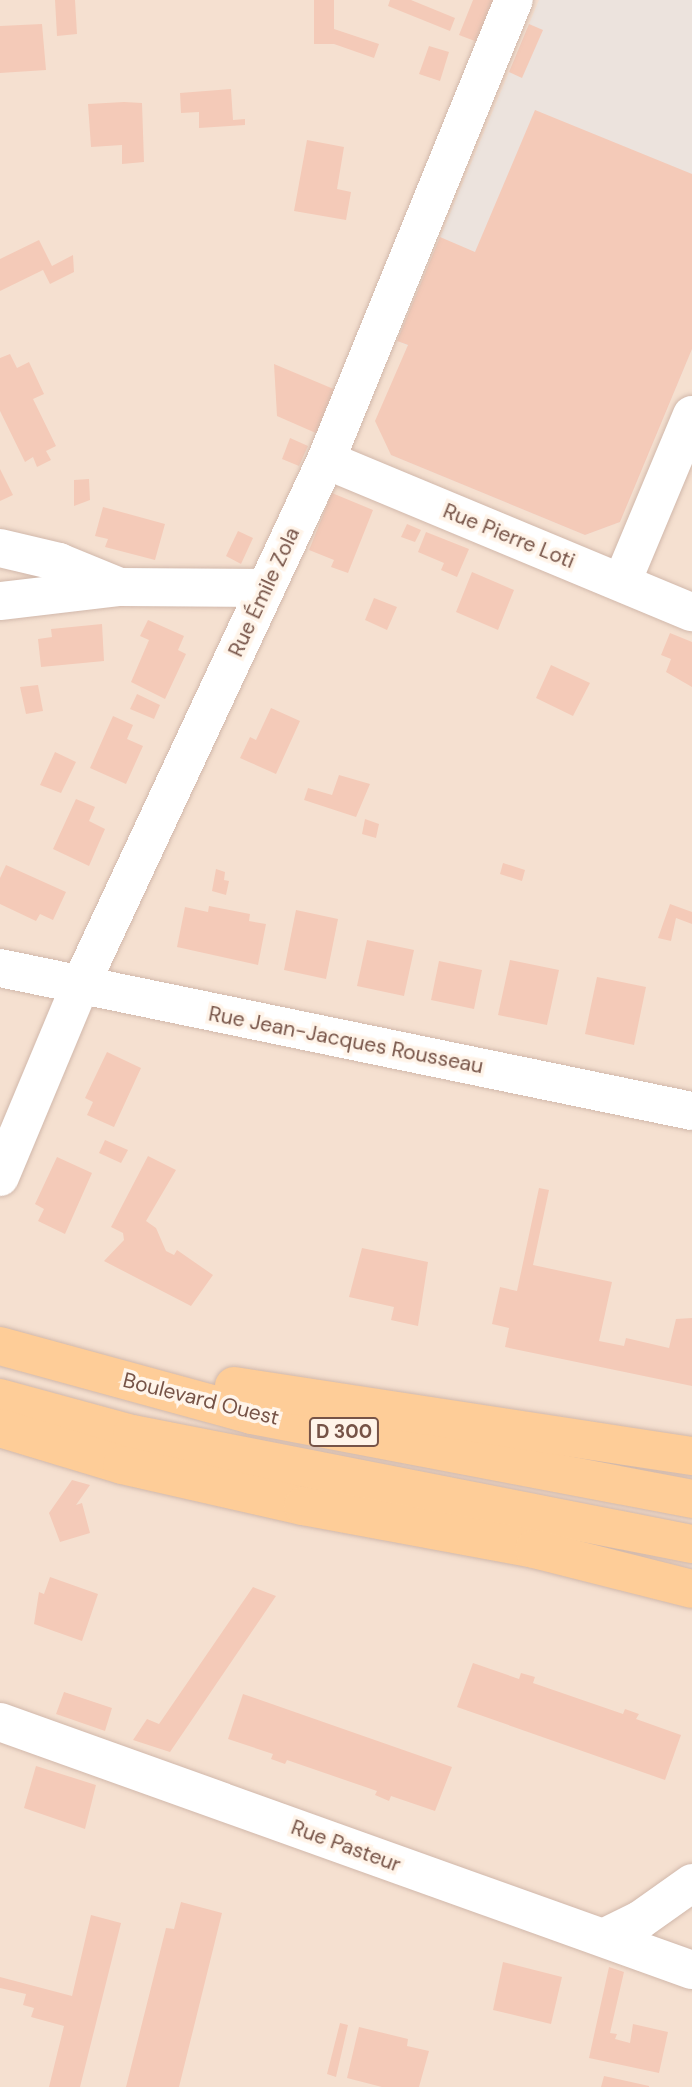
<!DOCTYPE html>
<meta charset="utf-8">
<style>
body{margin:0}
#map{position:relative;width:692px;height:2087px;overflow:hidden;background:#fdf0e2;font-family:"DM Sans",sans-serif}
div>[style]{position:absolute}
.residential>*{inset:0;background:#f5e0d0}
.industrial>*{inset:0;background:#ece3dd}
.building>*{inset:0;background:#f4cab8}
.roads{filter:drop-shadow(0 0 2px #d1b8ab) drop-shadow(0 0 2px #d1b8ab)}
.minor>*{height:38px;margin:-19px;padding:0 19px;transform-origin:19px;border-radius:19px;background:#fff}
.major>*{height:38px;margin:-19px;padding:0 19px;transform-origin:19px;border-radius:19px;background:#fecd98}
span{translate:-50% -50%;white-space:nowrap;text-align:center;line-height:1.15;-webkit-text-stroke:7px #fff4e9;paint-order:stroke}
.shield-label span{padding:2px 5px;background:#fff4e9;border:2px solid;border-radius:5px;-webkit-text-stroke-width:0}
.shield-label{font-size:19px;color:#765347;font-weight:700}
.street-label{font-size:21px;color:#765347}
</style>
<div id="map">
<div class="residential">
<div style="clip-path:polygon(0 0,692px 0,692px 2087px,0 2087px)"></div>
</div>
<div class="industrial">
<div style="clip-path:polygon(539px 0,692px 0,692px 349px,620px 522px,585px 535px,391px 455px,408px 346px,397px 341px)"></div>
</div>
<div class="building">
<div style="clip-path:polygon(55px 0,75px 0,77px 34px,57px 36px)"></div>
<div style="clip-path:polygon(314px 0,334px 0,334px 29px,379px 44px,374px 58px,334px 44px,314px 44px)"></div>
<div style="clip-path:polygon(390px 0,411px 0,455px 18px,450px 31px,388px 6px)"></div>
<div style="clip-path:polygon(473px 0,498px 0,480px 43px,459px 35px)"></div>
<div style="clip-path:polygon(42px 24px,46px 70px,0 73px,0 26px)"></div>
<div style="clip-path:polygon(529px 24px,543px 30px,522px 78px,509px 72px)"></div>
<div style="clip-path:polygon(429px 46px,449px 52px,440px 81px,419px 74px)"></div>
<div style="clip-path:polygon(231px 89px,233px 120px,245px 119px,245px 125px,199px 128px,199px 112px,181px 113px,180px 93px)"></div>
<div style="clip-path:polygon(124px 102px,142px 103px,144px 162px,122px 164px,122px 145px,91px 147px,88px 104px)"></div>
<div style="clip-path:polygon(535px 110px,692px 174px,692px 349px,620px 522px,585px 535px,391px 455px,375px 421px,408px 345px,397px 341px,440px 237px,475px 252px)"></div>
<div style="clip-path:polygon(307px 140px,344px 147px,337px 189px,351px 192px,346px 220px,294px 211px)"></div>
<div style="clip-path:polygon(39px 240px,52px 266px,73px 255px,74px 272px,50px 284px,43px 270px,0 291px,0 259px)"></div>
<div style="clip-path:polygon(10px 354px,17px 368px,29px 362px,44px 394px,33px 399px,56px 446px,46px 451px,51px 460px,37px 467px,33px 457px,25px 462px,0 411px,0 358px)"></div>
<div style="clip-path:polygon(274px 364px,336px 390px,318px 434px,277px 416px)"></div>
<div style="clip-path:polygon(290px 438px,308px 446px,299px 466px,282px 459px)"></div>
<div style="clip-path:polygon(0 469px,13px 495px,0 501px)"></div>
<div style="clip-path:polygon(89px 479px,90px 500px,74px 506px,74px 480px)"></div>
<div style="clip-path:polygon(332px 493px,373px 510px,348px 573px,331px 567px,334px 560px,309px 550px)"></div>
<div style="clip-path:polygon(103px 507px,165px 524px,155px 560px,105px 547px,108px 539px,95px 536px)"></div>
<div style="clip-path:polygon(407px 524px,421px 530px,415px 542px,401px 537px)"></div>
<div style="clip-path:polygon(238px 531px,253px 538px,241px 564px,226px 556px)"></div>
<div style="clip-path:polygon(426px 532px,469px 549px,457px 577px,441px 570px,444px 563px,418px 552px)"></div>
<div style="clip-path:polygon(472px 572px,514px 590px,498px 630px,456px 612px)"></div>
<div style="clip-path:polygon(374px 598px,397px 607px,387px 630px,365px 620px)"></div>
<div style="clip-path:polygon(148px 620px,184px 636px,178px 650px,186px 654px,165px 699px,131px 682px,149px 640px,140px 636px)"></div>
<div style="clip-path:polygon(102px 624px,104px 661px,41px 667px,38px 639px,52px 637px,51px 629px)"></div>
<div style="clip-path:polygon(670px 633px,692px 642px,692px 687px,666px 672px,671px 659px,661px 655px)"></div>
<div style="clip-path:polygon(551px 665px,590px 683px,573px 716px,536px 698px)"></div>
<div style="clip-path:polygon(38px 685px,43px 711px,26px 714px,20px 687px)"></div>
<div style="clip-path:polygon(137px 694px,160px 705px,154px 719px,130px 709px)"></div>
<div style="clip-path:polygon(271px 708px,300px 721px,276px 774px,240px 758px,250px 737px,256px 740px)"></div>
<div style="clip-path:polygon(113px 716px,133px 725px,127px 739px,143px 746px,126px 784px,90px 768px)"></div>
<div style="clip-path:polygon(55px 752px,76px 762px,61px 793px,40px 785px)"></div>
<div style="clip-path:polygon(339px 775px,370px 784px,356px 817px,304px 800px,308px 788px,332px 795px)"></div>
<div style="clip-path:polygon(76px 799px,95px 807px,89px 821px,105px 829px,89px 866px,53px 849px)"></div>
<div style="clip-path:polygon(365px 819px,379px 824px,376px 838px,362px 834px)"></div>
<div style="clip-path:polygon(503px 863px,525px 870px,522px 881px,500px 874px)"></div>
<div style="clip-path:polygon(6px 865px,66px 892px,53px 920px,40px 914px,36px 921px,0 904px,0 878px)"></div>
<div style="clip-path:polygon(216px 869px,225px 872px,224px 880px,229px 881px,226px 895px,212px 891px)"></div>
<div style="clip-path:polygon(670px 904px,692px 912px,692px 924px,676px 918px,671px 941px,658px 938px)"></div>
<div style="clip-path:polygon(209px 906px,250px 914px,249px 921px,266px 924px,258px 965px,177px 947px,185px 907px,208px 912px)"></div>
<div style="clip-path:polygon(296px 910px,338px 919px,326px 979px,284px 970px)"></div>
<div style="clip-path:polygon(367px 940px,414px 950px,404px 996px,357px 986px)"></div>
<div style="clip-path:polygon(510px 960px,559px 970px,547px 1025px,498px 1015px)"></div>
<div style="clip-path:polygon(439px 961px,482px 970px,474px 1009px,431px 1000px)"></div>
<div style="clip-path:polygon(597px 977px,646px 987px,634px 1045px,585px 1034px)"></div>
<div style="clip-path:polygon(107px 1052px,141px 1068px,114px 1127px,87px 1115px,93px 1102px,85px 1098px)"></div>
<div style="clip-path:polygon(105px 1140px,128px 1150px,121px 1163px,99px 1153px)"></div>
<div style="clip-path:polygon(148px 1156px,176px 1170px,146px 1221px,156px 1228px,166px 1251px,174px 1255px,177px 1250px,213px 1275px,191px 1306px,104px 1261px,124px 1240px,123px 1233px,111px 1227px)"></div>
<div style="clip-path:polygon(57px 1157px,92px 1173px,65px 1234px,38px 1221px,44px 1209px,35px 1204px)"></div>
<div style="clip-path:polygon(539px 1188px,549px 1190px,533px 1265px,612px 1282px,599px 1341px,624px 1346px,626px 1338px,669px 1348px,676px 1319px,692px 1318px,692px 1386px,505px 1347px,509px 1328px,492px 1324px,500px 1287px,517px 1291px)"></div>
<div style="clip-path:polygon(362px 1248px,428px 1262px,418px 1326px,391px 1320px,394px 1307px,349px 1297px)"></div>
<div style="clip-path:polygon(72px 1480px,90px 1485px,76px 1505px,82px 1503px,90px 1533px,60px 1542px,49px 1513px)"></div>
<div style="clip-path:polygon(50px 1577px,98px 1594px,82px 1641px,34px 1624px,39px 1592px,44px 1594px)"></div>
<div style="clip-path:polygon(253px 1587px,276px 1596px,170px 1752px,133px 1740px,147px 1719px,159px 1724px)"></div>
<div style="clip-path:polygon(473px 1663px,519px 1679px,521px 1673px,535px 1677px,533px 1683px,623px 1714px,625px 1709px,639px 1714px,636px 1719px,681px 1735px,665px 1780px,457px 1707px)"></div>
<div style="clip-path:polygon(64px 1692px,112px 1708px,105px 1731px,56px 1714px)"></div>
<div style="clip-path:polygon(243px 1694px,452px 1767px,435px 1811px,391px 1796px,389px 1801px,375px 1795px,377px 1791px,287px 1760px,285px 1764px,271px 1759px,273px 1754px,228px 1739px)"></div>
<div style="clip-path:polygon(36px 1766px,96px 1785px,85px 1829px,24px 1808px)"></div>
<div style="clip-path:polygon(181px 1902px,222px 1913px,179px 2087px,126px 2087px,166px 1928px,174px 1929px)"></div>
<div style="clip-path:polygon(91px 1915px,121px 1923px,80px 2087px,49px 2087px,64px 2026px,31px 2017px,34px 2008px,23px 2005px,26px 1994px,0 1988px,0 1977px,72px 1996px)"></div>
<div style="clip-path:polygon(503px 1962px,562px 1977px,551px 2024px,493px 2010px)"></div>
<div style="clip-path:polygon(609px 1967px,624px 1972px,610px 2033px,617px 2034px,615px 2039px,630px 2043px,633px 2024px,668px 2032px,659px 2073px,589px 2058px)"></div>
<div style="clip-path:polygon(340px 2023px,348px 2025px,336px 2077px,327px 2074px)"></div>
<div style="clip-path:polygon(359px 2027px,408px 2039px,407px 2046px,429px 2051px,419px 2087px,382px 2087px,347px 2078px)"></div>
<div style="clip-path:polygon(604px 2076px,649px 2086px,649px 2087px,601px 2087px)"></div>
</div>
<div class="roads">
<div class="minor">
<div style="left:326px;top:460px;width:396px;rotate:22.6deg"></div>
<div style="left:0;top:548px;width:61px;rotate:13.3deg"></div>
<div style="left:59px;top:562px;width:66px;rotate:22.3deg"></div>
<div style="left:120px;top:587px;width:121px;rotate:173.3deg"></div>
<div style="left:622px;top:582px;width:181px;rotate:-67.3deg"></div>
<div style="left:120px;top:587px;width:146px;rotate:0.4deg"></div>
<div style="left:0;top:968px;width:707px;rotate:11.68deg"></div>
<div style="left:0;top:1177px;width:207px;rotate:-67.3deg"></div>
<div style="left:80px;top:986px;width:581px;rotate:-64.94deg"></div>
<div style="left:326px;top:460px;width:497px;rotate:-67.8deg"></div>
<div style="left:0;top:1722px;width:735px;rotate:19.72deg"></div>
<div style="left:605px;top:1937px;width:39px;rotate:-26deg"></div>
<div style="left:640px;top:1920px;width:64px;rotate:-35.4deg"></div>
</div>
<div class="major">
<div style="left:0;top:1346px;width:261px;rotate:15.3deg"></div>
<div style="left:252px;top:1415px;width:448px;rotate:10.8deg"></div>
<div style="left:234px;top:1386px;width:463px;rotate:8.7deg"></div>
<div style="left:0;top:1398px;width:137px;rotate:15.3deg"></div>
<div style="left:132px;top:1434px;width:571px;rotate:11.11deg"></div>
<div style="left:0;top:1428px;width:127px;rotate:16.9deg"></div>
<div style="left:122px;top:1465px;width:186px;rotate:12.8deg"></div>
<div style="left:303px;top:1506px;width:235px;rotate:10.5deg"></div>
<div style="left:534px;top:1549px;width:163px;rotate:14.2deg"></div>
</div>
</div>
<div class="shield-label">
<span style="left:344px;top:1432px">D 300</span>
</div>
<div class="street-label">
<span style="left:509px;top:536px;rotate:22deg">Rue Pierre Loti</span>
<span style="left:264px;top:592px;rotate:-65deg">Rue Émile Zola</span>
<span style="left:346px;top:1040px;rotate:11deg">Rue Jean-Jacques Rousseau</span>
<span style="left:201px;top:1399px;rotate:14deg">Boulevard Ouest</span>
<span style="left:346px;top:1846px;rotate:20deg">Rue Pasteur</span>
</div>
</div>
